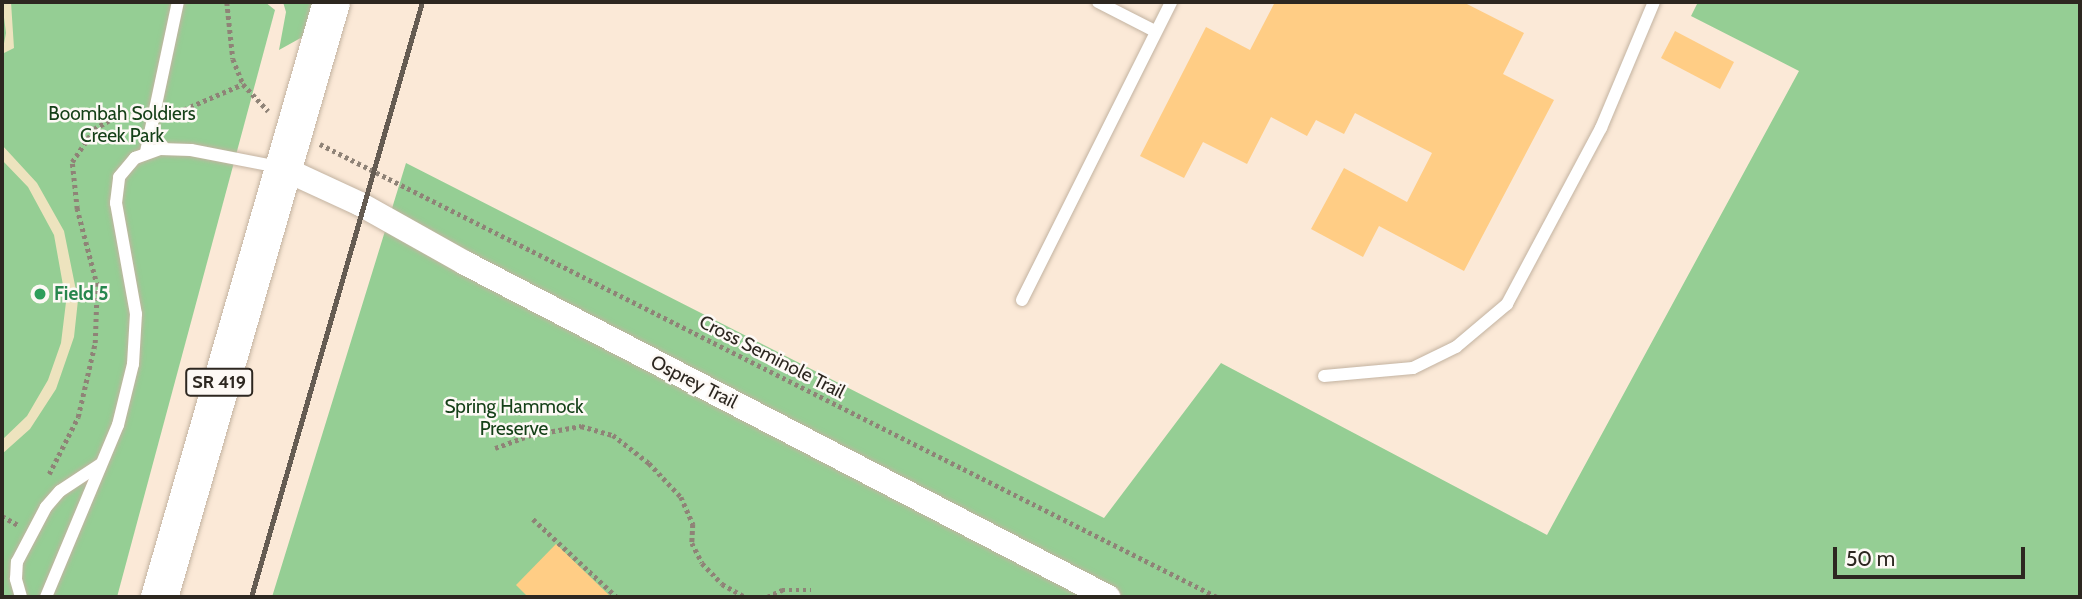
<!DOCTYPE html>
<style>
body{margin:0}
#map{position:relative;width:2082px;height:599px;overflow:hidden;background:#fbe9d7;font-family:Cabin,sans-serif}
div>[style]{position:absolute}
.green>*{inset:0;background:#95ce94}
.sand>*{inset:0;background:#ede3be}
.building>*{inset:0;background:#ffcd85}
.path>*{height:4.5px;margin-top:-2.25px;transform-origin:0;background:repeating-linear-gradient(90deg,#8f8377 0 3.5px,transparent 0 7px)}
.roads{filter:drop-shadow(0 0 2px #c3b3a1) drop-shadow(0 0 2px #c3b3a1)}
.lane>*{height:12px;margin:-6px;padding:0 6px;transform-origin:6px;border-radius:6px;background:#fff}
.street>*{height:24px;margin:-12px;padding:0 12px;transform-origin:12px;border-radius:12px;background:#fff}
.primary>*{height:37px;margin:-18.5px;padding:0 18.5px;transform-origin:18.5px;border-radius:18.5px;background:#fff}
.rail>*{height:5px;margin:-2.5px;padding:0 2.5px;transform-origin:2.5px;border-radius:2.5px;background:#655c52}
.dots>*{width:19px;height:19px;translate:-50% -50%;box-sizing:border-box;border:4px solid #fdf9f5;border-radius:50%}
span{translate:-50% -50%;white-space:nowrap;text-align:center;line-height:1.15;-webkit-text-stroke:5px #fdf9f5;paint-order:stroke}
.shield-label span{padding:2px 5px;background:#fdf9f5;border:2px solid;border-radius:5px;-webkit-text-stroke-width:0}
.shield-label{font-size:18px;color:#2d2720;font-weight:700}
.park-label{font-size:19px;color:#154018}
.leisure-label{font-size:19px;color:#27864d;font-weight:700}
.left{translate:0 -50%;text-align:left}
.street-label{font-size:19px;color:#2d2720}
.frame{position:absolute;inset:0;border:4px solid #2d2720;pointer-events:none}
.scale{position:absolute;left:1833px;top:547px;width:192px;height:32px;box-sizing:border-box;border:4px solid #2d2720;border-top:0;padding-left:9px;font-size:21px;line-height:24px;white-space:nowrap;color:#2d2720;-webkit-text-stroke:5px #fdf9f5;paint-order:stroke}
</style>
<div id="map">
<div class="green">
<div style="clip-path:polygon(2px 2px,265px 2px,275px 10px,117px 597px,2px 597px)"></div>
<div style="clip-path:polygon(283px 2px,316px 2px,306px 35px,279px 50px,286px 12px)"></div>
<div style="clip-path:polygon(1698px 2px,2080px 2px,2080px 597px,272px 597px,406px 163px,1104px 518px,1221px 363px,1547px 535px,1799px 71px,1691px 16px)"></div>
</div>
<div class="sand">
<div style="clip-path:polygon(2px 2px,11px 2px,14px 48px,2px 54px,6px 33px)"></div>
<div style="clip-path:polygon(2px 145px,37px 183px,64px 231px,78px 300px,74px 337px,56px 389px,30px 429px,2px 454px,2px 440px,27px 416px,48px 380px,61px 343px,66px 302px,54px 235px,28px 187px,2px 160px)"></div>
</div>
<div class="building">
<div style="clip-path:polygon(1275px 2px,1463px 2px,1524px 33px,1503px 74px,1554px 100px,1464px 271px,1379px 226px,1363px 257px,1311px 229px,1344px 168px,1407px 202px,1432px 153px,1355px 113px,1344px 134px,1316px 120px,1307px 136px,1271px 117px,1247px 164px,1203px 142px,1184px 178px,1140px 156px,1206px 27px,1250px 50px)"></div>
<div style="clip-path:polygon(1675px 31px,1734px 62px,1720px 89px,1661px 58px)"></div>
<div style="clip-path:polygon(556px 544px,611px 597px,528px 597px,516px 585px)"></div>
</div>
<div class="path">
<div style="left:227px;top:2px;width:57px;rotate:84deg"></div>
<div style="left:233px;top:59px;width:27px;rotate:68deg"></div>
<div style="left:243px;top:84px;width:37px;rotate:47deg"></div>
<div style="left:171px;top:115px;width:78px;rotate:-23.3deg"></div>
<div style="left:320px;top:144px;width:1005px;rotate:26.79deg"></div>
<div style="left:495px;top:448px;width:38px;rotate:-20deg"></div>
<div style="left:531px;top:435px;width:51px;rotate:-10.2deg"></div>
<div style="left:581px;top:426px;width:33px;rotate:16deg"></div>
<div style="left:613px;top:435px;width:46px;rotate:37.9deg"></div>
<div style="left:649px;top:463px;width:47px;rotate:46.7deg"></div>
<div style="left:681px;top:497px;width:30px;rotate:66deg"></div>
<div style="left:693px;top:524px;width:19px;rotate:93deg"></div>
<div style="left:692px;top:543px;width:22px;rotate:63deg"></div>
<div style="left:702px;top:563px;width:29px;rotate:46deg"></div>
<div style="left:722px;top:584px;width:26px;rotate:29deg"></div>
<div style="left:49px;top:474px;width:64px;rotate:-63deg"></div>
<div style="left:78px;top:417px;width:76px;rotate:-77.1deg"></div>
<div style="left:95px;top:343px;width:57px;rotate:-88deg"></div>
<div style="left:97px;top:286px;width:80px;rotate:-104.6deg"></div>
<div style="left:77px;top:209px;width:47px;rotate:-96.1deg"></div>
<div style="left:72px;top:162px;width:40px;rotate:-56deg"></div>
<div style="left:94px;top:129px;width:20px;rotate:-30deg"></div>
<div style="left:111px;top:119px;width:20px;rotate:-9deg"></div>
<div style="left:2px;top:516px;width:18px;rotate:29deg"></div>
<div style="left:533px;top:519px;width:115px;rotate:42.9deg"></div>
<div style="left:767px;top:597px;width:17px;rotate:-25deg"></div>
<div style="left:782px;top:590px;width:29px"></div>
</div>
<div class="roads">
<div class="lane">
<div style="left:1098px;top:2px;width:64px;rotate:27deg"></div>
<div style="left:146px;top:152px;width:153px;rotate:-78deg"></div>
<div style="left:1022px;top:300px;width:333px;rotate:-63.4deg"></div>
<div style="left:1324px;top:376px;width:89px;rotate:-5.1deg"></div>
<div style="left:1413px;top:368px;width:48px;rotate:-26deg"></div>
<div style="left:1456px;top:347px;width:67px;rotate:-40.1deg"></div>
<div style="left:1507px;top:304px;width:200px;rotate:-61.9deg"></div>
<div style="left:1601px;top:128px;width:137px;rotate:-67.2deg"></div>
<div style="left:21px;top:597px;width:19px;rotate:-106deg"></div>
<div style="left:16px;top:579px;width:17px;rotate:-87deg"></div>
<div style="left:17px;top:562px;width:62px;rotate:-62.2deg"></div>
<div style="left:46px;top:507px;width:21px;rotate:-49deg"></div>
<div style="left:60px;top:491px;width:49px;rotate:-33.4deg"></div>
<div style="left:46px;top:597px;width:186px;rotate:-67.3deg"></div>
<div style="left:118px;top:425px;width:63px;rotate:-76.2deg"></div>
<div style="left:133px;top:364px;width:50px;rotate:-86.6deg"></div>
<div style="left:136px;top:314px;width:113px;rotate:-100.2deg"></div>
<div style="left:116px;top:203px;width:26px;rotate:-83deg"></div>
<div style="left:119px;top:177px;width:25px;rotate:-50deg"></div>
<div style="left:135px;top:158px;width:27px;rotate:-20deg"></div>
<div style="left:160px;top:149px;width:31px;rotate:2deg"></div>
<div style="left:191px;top:150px;width:90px;rotate:10.9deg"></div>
</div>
<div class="street">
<div style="left:280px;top:167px;width:88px;rotate:24.8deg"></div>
<div style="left:360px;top:204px;width:120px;rotate:29.3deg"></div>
<div style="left:465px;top:263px;width:725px;rotate:27.45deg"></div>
</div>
<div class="primary">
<div style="left:159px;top:597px;width:619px;rotate:-73.88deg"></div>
</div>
</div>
<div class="rail">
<div style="left:251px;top:597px;width:619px;rotate:-73.97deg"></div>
</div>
<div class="dots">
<div style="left:40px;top:294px;background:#2e9e5b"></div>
</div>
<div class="shield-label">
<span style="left:219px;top:382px">SR 419</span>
</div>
<div class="park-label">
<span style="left:122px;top:125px">Boombah Soldiers<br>Creek Park</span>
<span style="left:514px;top:418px">Spring Hammock<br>Preserve</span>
</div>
<div class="leisure-label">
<span class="left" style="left:54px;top:294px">Field 5</span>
</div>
<div class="street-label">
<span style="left:772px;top:357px;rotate:27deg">Cross Seminole Trail</span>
<span style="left:694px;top:382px;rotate:27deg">Osprey Trail</span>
</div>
<div class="frame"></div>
<div class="scale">50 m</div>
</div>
